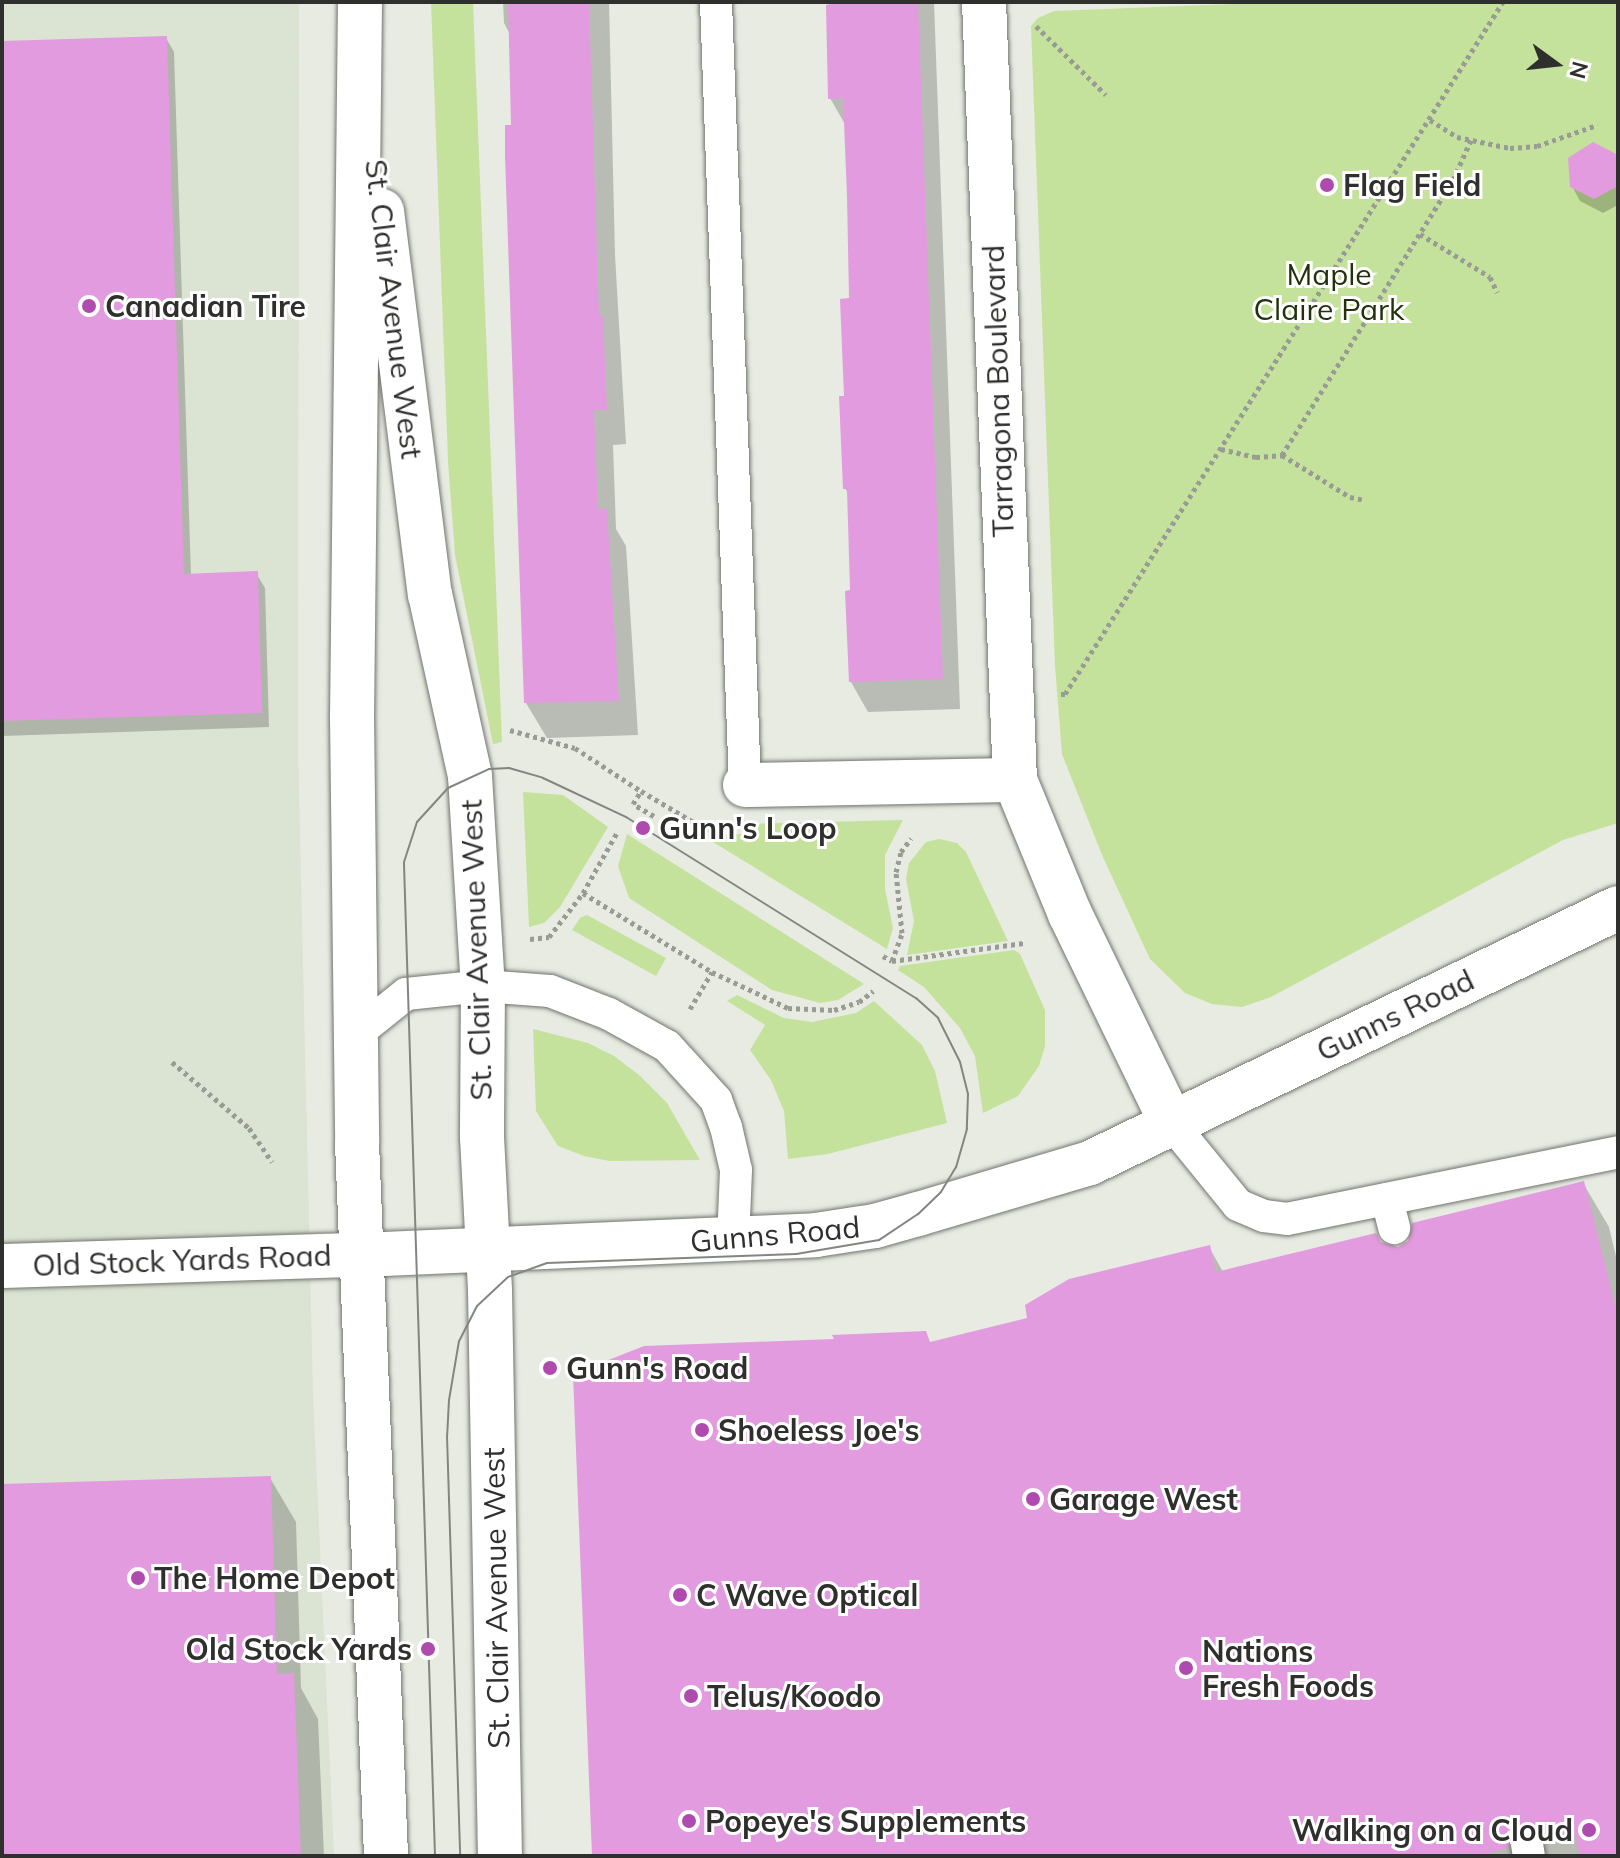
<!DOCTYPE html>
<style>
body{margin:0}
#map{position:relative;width:1620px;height:1858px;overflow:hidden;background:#e7ebe2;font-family:Mulish,sans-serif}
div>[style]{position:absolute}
.built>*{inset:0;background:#dbe3d3}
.green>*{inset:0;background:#c4e29c}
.shadow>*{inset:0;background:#0003}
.building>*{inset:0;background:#e29bde}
.path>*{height:5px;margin-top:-2.5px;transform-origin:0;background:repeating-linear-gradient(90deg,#999b95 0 4px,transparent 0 8px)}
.roads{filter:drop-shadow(0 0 2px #71756d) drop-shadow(0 0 2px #71756d)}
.lane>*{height:32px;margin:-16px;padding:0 16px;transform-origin:16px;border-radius:16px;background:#fff}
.street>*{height:44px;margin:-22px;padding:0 22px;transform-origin:22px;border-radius:22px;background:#fff}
.secondary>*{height:44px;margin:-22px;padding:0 22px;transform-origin:22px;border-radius:22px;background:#fff}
.tram>*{height:2px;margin:-1px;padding:0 1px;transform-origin:1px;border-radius:1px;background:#838680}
.dots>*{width:22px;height:22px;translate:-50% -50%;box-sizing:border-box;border:4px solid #fff;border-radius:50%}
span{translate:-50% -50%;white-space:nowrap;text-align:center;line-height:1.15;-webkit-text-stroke:6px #fff;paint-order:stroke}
.poi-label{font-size:30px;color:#2f302d;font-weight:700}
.left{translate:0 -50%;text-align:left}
.right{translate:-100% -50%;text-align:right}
.park-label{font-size:30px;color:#23310c}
.street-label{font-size:30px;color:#2f302d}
.frame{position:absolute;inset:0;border:4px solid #2f302d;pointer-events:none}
.north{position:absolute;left:1516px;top:24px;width:80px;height:80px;-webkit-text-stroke:6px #fff;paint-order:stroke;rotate:105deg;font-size:22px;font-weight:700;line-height:32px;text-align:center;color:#2f302d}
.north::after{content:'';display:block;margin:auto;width:28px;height:36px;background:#2f302d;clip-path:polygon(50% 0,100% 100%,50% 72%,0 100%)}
</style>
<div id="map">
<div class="built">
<div style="clip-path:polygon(2px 2px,299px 2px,298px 750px,313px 1395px,334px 1856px,2px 1856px)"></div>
</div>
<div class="green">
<div style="clip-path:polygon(431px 2px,473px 2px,502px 742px,493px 744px,455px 555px,448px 461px)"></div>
<div style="clip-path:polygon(1288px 2px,1618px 2px,1618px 823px,1563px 840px,1271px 997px,1242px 1007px,1212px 1004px,1185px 993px,1150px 959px,1102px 855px,1062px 754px,1055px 666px,1031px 26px,1038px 18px,1054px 11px)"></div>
<div style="clip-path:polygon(523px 792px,563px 795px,608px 827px,560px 907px,544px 923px,529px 927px)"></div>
<div style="clip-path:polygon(903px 820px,885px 855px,885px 889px,893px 928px,887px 949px,700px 834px,744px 834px,745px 824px)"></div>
<div style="clip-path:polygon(627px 834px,864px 984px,838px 1000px,820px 1003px,772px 990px,629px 898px,618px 866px)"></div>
<div style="clip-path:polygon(939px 839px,957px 843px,966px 852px,1008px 941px,907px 955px,914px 921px,906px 879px,909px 863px,926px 842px)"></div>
<div style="clip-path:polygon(587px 915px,666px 958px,656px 976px,572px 930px,580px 918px)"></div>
<div style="clip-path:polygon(1014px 950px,1020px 954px,1045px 1010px,1045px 1046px,1039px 1066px,1018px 1096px,983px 1113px,975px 1056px,960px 1028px,924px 987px,898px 970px,900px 966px)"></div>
<div style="clip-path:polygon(737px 995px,784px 1018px,812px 1022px,856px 1013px,874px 1001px,922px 1045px,935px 1071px,947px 1123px,828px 1154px,788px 1159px,784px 1111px,771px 1080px,750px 1050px,765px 1025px,727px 1001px)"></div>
<div style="clip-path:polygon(533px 1029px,588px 1043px,614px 1056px,639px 1075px,667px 1103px,700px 1160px,610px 1161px,584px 1156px,558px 1146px,536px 1111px)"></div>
</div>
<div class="shadow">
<div style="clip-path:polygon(503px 2px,609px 2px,615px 255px,626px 444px,613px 445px,616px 529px,626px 546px,638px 735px,547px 738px,526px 703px,511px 36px,504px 23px)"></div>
<div style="clip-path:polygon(840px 2px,934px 2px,960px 709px,868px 712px,851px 682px,852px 592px,849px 495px,845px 488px,851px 300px,846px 126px,830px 98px)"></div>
<div style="clip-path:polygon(166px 38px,174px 52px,191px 575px,256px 573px,265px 588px,269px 727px,2px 736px,2px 43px)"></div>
<div style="clip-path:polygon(1618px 158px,1618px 205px,1603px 213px,1580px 201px,1572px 186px)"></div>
<div style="clip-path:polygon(1583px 1183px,1609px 1227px,1618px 1265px,1618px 1856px,594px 1856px,931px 1344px,1029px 1319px,1209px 1247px,1223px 1272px,1380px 1243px,1398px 1249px)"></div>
<div style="clip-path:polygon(270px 1478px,296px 1522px,301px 1688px,318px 1719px,324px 1856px,2px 1856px,2px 1486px)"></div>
</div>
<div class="building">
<div style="clip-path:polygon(508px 2px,589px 2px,599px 316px,603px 316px,607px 410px,594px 410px,598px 509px,607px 509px,619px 701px,524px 703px,505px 156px,505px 125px,511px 125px)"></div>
<div style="clip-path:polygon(838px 2px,918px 2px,943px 679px,849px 682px,845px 591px,850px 590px,847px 489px,843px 489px,839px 396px,844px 396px,840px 299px,849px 298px,847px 196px,843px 98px,828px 99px,826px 5px)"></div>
<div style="clip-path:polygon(167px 36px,184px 574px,258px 571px,262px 713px,2px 721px,2px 41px)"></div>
<div style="clip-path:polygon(1593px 142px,1618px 155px,1618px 186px,1594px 199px,1570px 187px,1568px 158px)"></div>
<div style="clip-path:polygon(1584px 1181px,1618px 1317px,1618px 1856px,1580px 1856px,1574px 1832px,1545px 1839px,1534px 1827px,1525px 1825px,1510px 1837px,1508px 1848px,1477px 1856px,592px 1856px,573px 1374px,644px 1346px,834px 1339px,832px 1335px,926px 1331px,930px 1342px,1027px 1318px,1025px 1305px,1069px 1279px,1210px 1245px,1216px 1272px,1376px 1233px,1381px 1242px,1398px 1247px,1408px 1241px,1412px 1223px)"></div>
<div style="clip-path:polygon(271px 1476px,277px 1674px,294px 1673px,301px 1856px,2px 1856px,2px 1484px)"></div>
</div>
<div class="path">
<div style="left:1036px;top:26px;width:98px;rotate:44.6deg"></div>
<div style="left:1430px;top:120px;width:32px;rotate:32deg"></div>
<div style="left:1457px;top:137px;width:54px;rotate:11.7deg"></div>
<div style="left:1510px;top:148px;width:27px;rotate:-4deg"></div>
<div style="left:1537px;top:146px;width:64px;rotate:-19.3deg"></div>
<div style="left:1420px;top:234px;width:82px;rotate:31.6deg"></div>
<div style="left:1490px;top:277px;width:17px;rotate:65deg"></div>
<div style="left:1221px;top:449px;width:36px;rotate:13deg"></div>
<div style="left:1256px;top:457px;width:26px;rotate:-4deg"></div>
<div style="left:1282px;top:455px;width:324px;rotate:-58.1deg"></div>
<div style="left:1453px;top:180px;width:44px;rotate:-65.8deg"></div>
<div style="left:1282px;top:455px;width:80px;rotate:31.7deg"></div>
<div style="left:1350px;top:497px;width:14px;rotate:12deg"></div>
<div style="left:1061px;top:694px;width:4px"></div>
<div style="left:1065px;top:694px;width:819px;rotate:-57.67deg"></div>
<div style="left:510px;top:730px;width:67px;rotate:15.5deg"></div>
<div style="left:575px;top:748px;width:79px;rotate:33.1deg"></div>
<div style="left:654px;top:816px;width:24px;rotate:-150deg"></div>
<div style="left:633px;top:804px;width:15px;rotate:-58deg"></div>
<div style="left:641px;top:791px;width:77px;rotate:30.6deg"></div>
<div style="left:707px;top:830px;width:14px"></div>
<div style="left:583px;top:893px;width:151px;rotate:31.5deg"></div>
<div style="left:712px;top:972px;width:84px;rotate:25.3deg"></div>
<div style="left:788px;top:1008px;width:46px;rotate:2.5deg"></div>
<div style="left:834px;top:1010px;width:26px;rotate:-18deg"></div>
<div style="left:859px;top:1002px;width:18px;rotate:-38deg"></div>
<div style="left:530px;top:939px;width:19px;rotate:-6deg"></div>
<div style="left:549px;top:937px;width:56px;rotate:-52.3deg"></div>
<div style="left:583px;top:893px;width:71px;rotate:-60.6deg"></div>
<div style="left:883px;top:956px;width:10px;rotate:29deg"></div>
<div style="left:892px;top:961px;width:133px;rotate:-7.8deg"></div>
<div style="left:892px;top:961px;width:30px;rotate:-70deg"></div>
<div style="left:902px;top:933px;width:61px;rotate:-95.6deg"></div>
<div style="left:896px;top:872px;width:21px;rotate:-76deg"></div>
<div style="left:901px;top:852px;width:17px;rotate:-54deg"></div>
<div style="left:690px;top:1009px;width:43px;rotate:-59.3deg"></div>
<div style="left:172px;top:1062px;width:101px;rotate:40.6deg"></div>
<div style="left:249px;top:1128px;width:41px;rotate:55.9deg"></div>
</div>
<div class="roads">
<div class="lane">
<div style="left:716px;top:2px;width:784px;rotate:87.88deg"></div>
<div style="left:356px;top:1034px;width:64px;rotate:-38.7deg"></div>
<div style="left:406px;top:994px;width:77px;rotate:-5.9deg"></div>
<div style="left:483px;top:986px;width:67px;rotate:4.3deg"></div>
<div style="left:550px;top:991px;width:63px;rotate:21.3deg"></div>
<div style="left:609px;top:1014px;width:66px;rotate:28.9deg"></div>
<div style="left:667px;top:1046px;width:73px;rotate:47.8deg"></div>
<div style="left:716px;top:1100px;width:29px;rotate:70deg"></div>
<div style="left:726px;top:1127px;width:44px;rotate:76.9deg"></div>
<div style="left:736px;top:1170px;width:71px;rotate:92.4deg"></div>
<div style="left:1172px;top:1124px;width:104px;rotate:50.8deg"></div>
<div style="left:1238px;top:1205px;width:28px;rotate:23deg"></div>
<div style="left:1264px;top:1216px;width:23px;rotate:7deg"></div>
<div style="left:1287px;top:1219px;width:338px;rotate:-11.4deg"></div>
<div style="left:1387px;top:1199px;width:30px;rotate:76deg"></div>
<div style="left:1527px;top:1844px;width:12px;rotate:81deg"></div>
</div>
<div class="street">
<div style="left:984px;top:2px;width:779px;rotate:87.72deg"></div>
<div style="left:1015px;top:780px;width:145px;rotate:67.7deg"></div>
<div style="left:1070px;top:914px;width:233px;rotate:64.1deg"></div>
<div style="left:745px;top:785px;width:270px;rotate:-1.1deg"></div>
<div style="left:2px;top:1266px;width:359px;rotate:-1.8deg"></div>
</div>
<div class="secondary">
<div style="left:360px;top:2px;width:715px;rotate:90.64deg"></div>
<div style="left:352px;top:717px;width:426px;rotate:89.3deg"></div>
<div style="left:357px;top:1143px;width:714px;rotate:87.67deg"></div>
<div style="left:382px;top:211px;width:386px;rotate:82.9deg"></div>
<div style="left:430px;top:594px;width:186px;rotate:77.6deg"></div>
<div style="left:470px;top:776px;width:210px;rotate:86.5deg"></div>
<div style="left:483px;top:986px;width:151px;rotate:90.4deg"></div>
<div style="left:482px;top:1137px;width:154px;rotate:87deg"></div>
<div style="left:490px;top:1291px;width:565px;rotate:88.99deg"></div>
<div style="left:361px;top:1255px;width:455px;rotate:-2.5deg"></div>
<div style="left:816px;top:1235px;width:60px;rotate:-8.7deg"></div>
<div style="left:875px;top:1226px;width:45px;rotate:-15.6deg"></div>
<div style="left:918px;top:1214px;width:179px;rotate:-16.5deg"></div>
<div style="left:1090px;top:1163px;width:586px;rotate:-25.78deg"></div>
</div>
</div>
<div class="tram">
<div style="left:435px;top:1856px;width:994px;rotate:-91.79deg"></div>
<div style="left:404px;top:862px;width:42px;rotate:-72deg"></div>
<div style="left:417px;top:822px;width:46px;rotate:-47.6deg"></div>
<div style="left:448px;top:788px;width:45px;rotate:-24.9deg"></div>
<div style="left:489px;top:769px;width:20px;rotate:-3deg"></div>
<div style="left:509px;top:768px;width:35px;rotate:16deg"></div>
<div style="left:543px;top:778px;width:92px;rotate:25.2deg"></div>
<div style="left:626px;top:817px;width:342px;rotate:32deg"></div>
<div style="left:916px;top:998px;width:30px;rotate:42deg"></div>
<div style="left:938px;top:1018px;width:49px;rotate:63.4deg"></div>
<div style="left:960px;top:1062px;width:33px;rotate:76deg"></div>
<div style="left:968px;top:1094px;width:35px;rotate:92deg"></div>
<div style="left:967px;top:1129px;width:40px;rotate:106deg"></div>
<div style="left:956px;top:1167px;width:29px;rotate:121deg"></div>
<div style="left:941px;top:1192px;width:32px;rotate:136deg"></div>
<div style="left:918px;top:1214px;width:47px;rotate:146.3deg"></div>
<div style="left:879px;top:1240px;width:84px;rotate:170.4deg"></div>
<div style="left:796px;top:1254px;width:249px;rotate:177.9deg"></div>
<div style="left:547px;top:1263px;width:41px;rotate:160.3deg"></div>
<div style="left:508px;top:1277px;width:42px;rotate:136.9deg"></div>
<div style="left:477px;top:1306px;width:39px;rotate:117deg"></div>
<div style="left:459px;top:1341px;width:60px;rotate:99.6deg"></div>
<div style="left:449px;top:1400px;width:36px;rotate:93deg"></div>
<div style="left:447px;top:1436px;width:420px;rotate:88.2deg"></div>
</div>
<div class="dots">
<div style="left:1327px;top:185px;background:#af4aae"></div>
<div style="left:89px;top:306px;background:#af4aae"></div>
<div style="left:643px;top:828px;background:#af4aae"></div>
<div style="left:550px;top:1368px;background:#af4aae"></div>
<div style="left:702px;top:1430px;background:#af4aae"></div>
<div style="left:1033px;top:1499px;background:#af4aae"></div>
<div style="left:138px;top:1578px;background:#af4aae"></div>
<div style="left:680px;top:1595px;background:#af4aae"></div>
<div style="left:428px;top:1649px;background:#af4aae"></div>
<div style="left:1186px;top:1668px;background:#af4aae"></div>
<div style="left:691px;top:1696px;background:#af4aae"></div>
<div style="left:689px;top:1821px;background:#af4aae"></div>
<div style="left:1589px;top:1830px;background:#af4aae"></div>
</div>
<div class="poi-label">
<span class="left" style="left:1343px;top:185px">Flag Field</span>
<span class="left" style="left:105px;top:306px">Canadian Tire</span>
<span class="left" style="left:659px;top:828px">Gunn's Loop</span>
<span class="left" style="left:566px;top:1368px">Gunn's Road</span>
<span class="left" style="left:718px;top:1430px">Shoeless Joe's</span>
<span class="left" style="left:1049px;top:1499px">Garage West</span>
<span class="left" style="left:154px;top:1578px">The Home Depot</span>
<span class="left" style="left:696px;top:1595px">C Wave Optical</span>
<span class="right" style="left:412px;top:1649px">Old Stock Yards</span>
<span class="left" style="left:1202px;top:1668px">Nations<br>Fresh Foods</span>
<span class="left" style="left:707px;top:1696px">Telus/Koodo</span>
<span class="left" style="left:705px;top:1821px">Popeye's Supplements</span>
<span class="right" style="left:1573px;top:1830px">Walking on a Cloud</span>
</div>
<div class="park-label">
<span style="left:1329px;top:291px">Maple<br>Claire Park</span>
</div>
<div class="street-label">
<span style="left:394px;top:309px;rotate:83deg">St. Clair Avenue West</span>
<span style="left:998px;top:391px;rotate:-92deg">Tarragona Boulevard</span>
<span style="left:476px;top:950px;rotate:-92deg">St. Clair Avenue West</span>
<span style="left:1395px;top:1015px;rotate:-26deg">Gunns Road</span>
<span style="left:775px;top:1234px;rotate:-5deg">Gunns Road</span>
<span style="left:182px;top:1260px;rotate:-2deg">Old Stock Yards Road</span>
<span style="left:496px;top:1598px;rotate:-91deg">St. Clair Avenue West</span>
</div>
<div class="frame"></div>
<div class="north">N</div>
</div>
